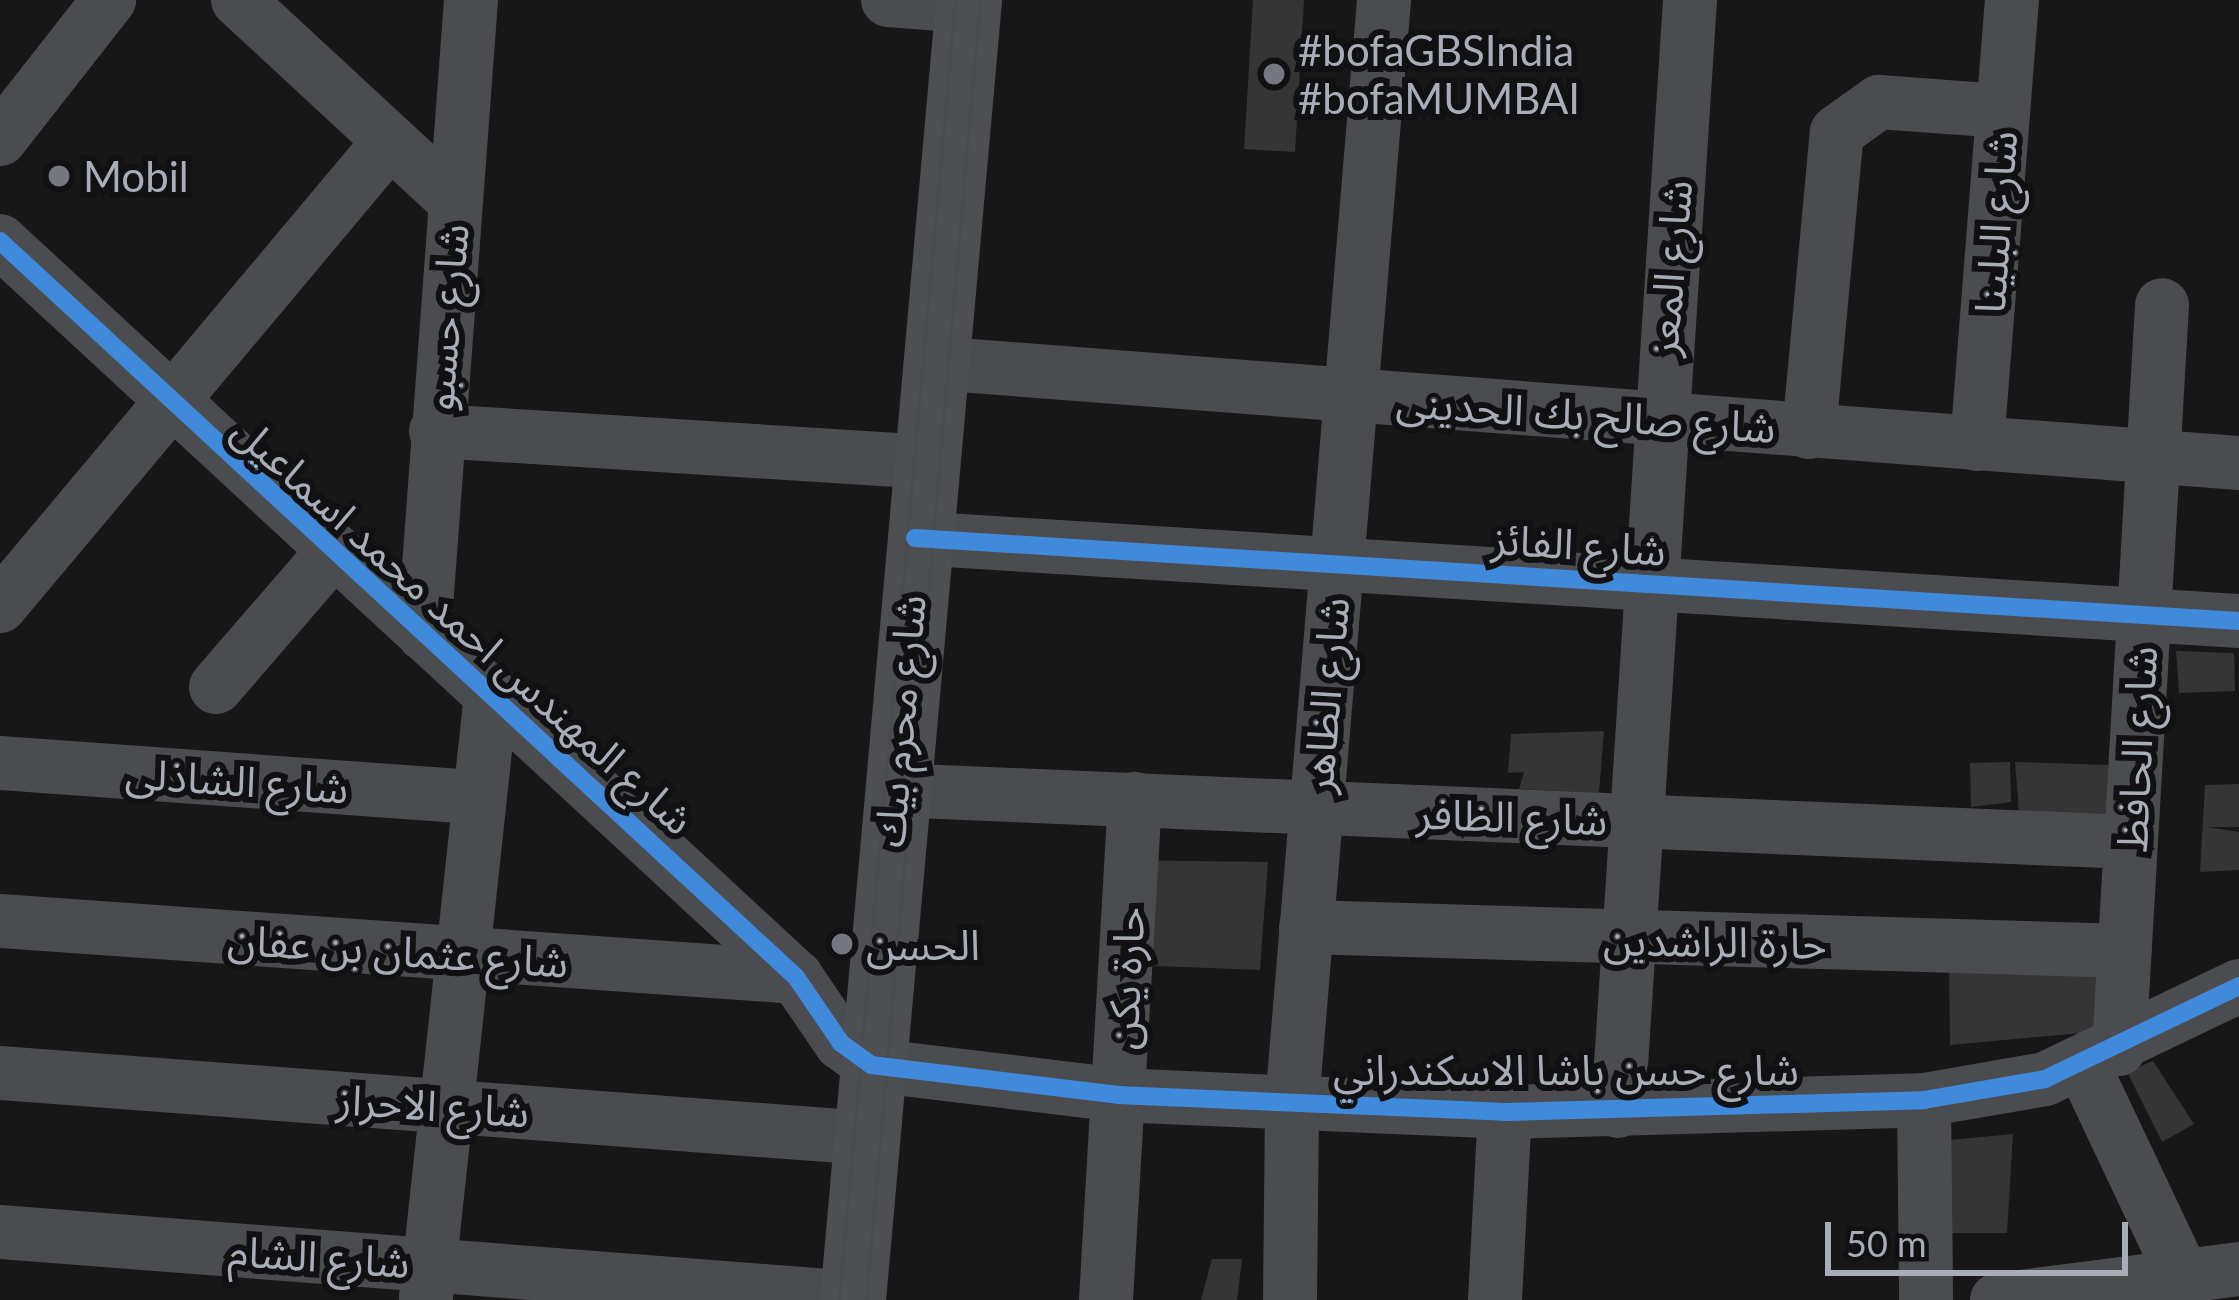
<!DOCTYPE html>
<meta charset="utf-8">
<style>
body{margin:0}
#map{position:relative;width:2239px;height:1300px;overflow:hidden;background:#171717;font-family:Lato,"Noto Sans Arabic",sans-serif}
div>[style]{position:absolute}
.building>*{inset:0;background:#353536}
.minor>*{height:54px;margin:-27px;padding:0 27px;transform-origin:27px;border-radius:27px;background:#4b4c50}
.major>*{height:66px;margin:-33px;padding:0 33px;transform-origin:33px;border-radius:33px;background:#4d4f52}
.tram>*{height:3px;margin:-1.5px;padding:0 1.5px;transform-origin:1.5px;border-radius:1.5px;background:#4b4c4f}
.cycleway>*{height:18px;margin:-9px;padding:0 9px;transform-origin:9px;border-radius:9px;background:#408adc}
.dots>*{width:33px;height:33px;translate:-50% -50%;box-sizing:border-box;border:6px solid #111113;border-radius:50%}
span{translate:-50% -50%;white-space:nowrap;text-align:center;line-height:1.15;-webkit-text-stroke:12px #111113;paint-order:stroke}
.poi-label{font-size:42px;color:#a8adb8}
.left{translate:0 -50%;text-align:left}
.street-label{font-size:42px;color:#a8adb8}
.scale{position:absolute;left:1825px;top:1222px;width:303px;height:54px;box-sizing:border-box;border:6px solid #a8adb8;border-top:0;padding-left:15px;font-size:36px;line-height:42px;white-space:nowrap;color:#a8adb8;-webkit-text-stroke:9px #111113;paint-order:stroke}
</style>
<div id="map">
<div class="building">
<div style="clip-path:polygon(1253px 0,1304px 0,1295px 152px,1244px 149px)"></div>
<div style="clip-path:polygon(2176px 651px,2234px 653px,2235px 691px,2179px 693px)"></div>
<div style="clip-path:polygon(1604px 731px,1599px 793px,1519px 789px,1524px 772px,1508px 773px,1511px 734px)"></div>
<div style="clip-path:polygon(2010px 762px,2011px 802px,1971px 807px,1970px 763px)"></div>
<div style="clip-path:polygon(2015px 762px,2108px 765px,2109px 819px,2019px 813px)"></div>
<div style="clip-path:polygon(2239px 784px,2239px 827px,2207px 827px,2239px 832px,2239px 870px,2200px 872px,2205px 785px)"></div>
<div style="clip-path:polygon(1113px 860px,1268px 862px,1260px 970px,1106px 964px)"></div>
<div style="clip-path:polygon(1949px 958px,2117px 958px,2104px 1031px,1950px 1045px)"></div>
<div style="clip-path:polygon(2153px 1061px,2194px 1124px,2162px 1142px,2127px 1072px)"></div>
<div style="clip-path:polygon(2013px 1134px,2007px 1233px,1939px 1233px,1940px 1141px)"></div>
<div style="clip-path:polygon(1212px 1259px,1242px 1259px,1237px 1300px,1201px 1300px)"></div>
</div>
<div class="minor">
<div style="left:238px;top:0;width:296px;rotate:42.8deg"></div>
<div style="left:888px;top:0;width:80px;rotate:4.3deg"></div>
<div style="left:0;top:139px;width:177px;rotate:-51.9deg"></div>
<div style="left:0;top:241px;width:1084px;rotate:42.76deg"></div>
<div style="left:796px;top:977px;width:80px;rotate:55.7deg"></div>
<div style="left:841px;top:1043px;width:37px;rotate:36deg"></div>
<div style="left:871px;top:1065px;width:249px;rotate:6.9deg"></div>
<div style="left:1118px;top:1095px;width:387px;rotate:2.5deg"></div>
<div style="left:1505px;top:1112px;width:419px;rotate:-1.6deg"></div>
<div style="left:1924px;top:1100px;width:123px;rotate:-9.8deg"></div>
<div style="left:2045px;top:1079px;width:215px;rotate:-25.6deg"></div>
<div style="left:933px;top:363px;width:1310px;rotate:4.38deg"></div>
<div style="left:436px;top:431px;width:489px;rotate:3.6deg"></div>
<div style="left:1809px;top:432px;width:301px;rotate:-84.7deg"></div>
<div style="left:1837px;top:132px;width:52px;rotate:-35.5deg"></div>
<div style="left:1879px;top:102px;width:124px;rotate:4.2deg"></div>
<div style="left:1977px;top:444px;width:445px;rotate:-85.5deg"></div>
<div style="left:915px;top:538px;width:1327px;rotate:3.59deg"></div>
<div style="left:0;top:606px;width:607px;rotate:-50.01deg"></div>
<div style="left:424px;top:634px;width:636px;rotate:-85.76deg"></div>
<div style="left:216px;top:687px;width:176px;rotate:-49.2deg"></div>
<div style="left:0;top:763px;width:475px;rotate:4.1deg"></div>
<div style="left:894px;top:790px;width:1238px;rotate:2.41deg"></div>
<div style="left:0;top:921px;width:798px;rotate:4.02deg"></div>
<div style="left:1306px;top:927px;width:819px;rotate:1.68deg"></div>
<div style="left:2119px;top:1049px;width:745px;rotate:-86.69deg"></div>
<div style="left:2083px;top:1065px;width:234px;rotate:64.7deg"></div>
<div style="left:0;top:1073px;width:868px;rotate:4.29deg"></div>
<div style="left:1924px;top:1100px;width:200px;rotate:89.4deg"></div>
<div style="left:1618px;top:1111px;width:1113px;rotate:-86.29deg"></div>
<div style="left:0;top:1232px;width:856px;rotate:4.42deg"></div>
<div style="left:426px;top:1298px;width:606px;rotate:-83.85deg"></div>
<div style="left:1106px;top:1300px;width:502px;rotate:-86.69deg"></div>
<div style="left:1290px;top:1300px;width:197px;rotate:-89.4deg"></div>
<div style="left:1292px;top:1103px;width:1107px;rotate:-85.23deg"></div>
<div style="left:1495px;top:1300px;width:188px;rotate:-87deg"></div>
<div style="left:1997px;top:1300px;width:244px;rotate:-7.3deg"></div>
</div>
<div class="major">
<div style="left:853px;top:1300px;width:1305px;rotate:-84.9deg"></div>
</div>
<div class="tram">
<div style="left:839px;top:1300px;width:1305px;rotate:-84.9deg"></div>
<div style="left:866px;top:1300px;width:1305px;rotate:-84.99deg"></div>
</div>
<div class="cycleway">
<div style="left:0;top:241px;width:1084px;rotate:42.76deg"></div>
<div style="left:796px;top:977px;width:80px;rotate:55.7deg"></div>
<div style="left:841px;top:1043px;width:37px;rotate:36deg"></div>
<div style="left:871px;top:1065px;width:249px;rotate:6.9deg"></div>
<div style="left:1118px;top:1095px;width:387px;rotate:2.5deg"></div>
<div style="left:1505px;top:1112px;width:419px;rotate:-1.6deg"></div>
<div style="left:1924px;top:1100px;width:123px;rotate:-9.8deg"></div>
<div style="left:2045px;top:1079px;width:215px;rotate:-25.6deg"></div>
<div style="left:915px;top:538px;width:1327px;rotate:3.59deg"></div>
</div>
<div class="dots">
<div style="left:1274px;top:74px;background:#757880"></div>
<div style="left:59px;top:176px;background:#757880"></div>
<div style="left:842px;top:944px;background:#757880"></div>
</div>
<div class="poi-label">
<span class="left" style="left:1298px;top:74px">#bofaGBSIndia<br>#bofaMUMBAI</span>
<span class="left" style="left:83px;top:176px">Mobil</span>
<span class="left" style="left:866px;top:944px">الحسن</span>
</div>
<div class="street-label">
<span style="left:1995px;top:222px;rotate:-86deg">شارع البلينا</span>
<span style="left:1669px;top:268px;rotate:-85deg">شارع المعز</span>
<span style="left:445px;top:317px;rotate:-85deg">شارع حسبو</span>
<span style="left:1586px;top:414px;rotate:4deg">شارع صالح بك الحدينى</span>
<span style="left:1579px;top:544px;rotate:4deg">شارع الفائز</span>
<span style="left:464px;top:624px;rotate:42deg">شارع المهندس احمد محمد اسماعيل</span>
<span style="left:1325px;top:695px;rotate:-85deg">شارع الظاهر</span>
<span style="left:899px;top:721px;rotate:-85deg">شارع محرم بيك</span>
<span style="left:2136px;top:749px;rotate:-87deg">شارع الحافظ</span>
<span style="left:237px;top:780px;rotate:4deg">شارع الشاذلى</span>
<span style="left:1512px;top:816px;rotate:2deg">شارع الظافر</span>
<span style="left:1715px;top:941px;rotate:1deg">حارة الراشدين</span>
<span style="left:398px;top:950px;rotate:4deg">شارع عثمان بن عفان</span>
<span style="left:1125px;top:978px;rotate:-87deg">حارة يكن</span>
<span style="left:1566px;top:1069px">شارع حسن باشا الاسكندراني</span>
<span style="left:433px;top:1105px;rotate:4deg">شارع الاحراز</span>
<span style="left:319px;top:1256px;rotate:4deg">شارع الشام</span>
</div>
<div class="scale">50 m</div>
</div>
